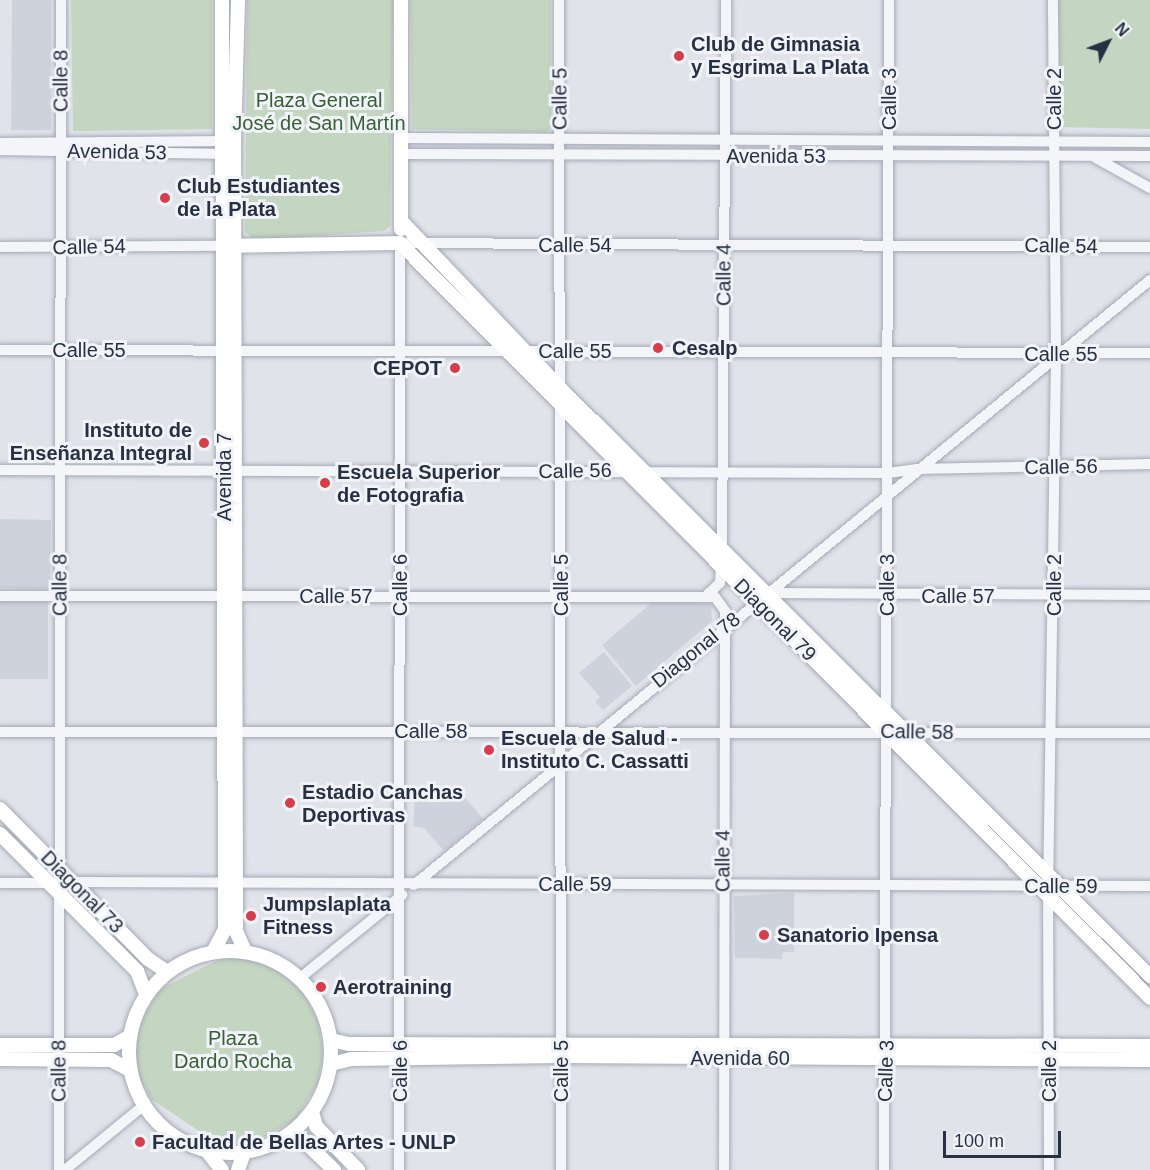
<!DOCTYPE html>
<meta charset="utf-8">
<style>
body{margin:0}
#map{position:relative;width:1150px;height:1170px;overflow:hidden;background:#e0e3ea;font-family:Helvetica,sans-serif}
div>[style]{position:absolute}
.built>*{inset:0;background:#ced2dc}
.green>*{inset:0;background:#c4d5c1}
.roads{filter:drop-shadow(0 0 2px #a5aab5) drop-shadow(0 0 2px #a5aab5)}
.minor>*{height:10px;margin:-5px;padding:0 5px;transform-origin:5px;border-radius:5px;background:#f3f5f8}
.major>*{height:14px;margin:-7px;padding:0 7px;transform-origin:7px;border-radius:7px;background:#fff}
.major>.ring{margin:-7px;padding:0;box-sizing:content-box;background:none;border:14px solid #fff;border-radius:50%}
.dots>*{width:16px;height:16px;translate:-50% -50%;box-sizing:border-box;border:3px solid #f0f3f7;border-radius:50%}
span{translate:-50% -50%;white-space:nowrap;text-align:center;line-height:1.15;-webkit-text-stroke:6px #f0f3f7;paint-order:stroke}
.poi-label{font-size:20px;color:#283043;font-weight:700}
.left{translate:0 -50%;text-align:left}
.right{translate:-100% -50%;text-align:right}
.street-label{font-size:20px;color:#283043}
.park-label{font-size:20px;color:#395f34}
.north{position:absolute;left:1078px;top:12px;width:60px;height:60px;-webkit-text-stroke:4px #f0f3f7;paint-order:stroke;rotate:48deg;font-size:16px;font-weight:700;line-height:24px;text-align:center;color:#283043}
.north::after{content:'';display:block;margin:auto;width:21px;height:27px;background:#283043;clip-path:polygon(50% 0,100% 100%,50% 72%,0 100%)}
.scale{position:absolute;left:943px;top:1131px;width:118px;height:27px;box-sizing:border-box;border:3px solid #283043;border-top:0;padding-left:8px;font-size:18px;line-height:21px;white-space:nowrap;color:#283043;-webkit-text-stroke:4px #f0f3f7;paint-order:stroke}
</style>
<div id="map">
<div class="built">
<div style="clip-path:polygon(12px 0,51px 0,51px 130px,11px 130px)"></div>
<div style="clip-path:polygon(0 519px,51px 520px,50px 589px,0 588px)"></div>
<div style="clip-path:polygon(655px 600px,711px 604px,712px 621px,636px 686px,602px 645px)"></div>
<div style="clip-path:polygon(0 602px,48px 602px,48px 679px,0 679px)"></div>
<div style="clip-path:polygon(604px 652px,632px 686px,603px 710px,595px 702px,600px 697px,579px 673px)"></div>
<div style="clip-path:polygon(415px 795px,463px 795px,483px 819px,444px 851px,424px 828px,413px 826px)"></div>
<div style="clip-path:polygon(794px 893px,794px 952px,783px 952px,782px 959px,735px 958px,734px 896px)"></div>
</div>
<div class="green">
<div style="clip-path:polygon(71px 0,212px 0,212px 129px,73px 131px)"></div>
<div style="clip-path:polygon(247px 0,393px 0,390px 226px,384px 231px,255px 240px,245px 232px)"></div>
<div style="clip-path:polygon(410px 0,551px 0,551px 128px,547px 132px,412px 129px)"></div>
<div style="clip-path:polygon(1058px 0,1150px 0,1150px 129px,1060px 127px)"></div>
<div style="clip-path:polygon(224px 957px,248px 959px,278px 971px,303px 992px,318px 1021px,323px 1053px,318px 1083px,295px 1120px,255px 1142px,228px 1143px,205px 1135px,151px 1099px,138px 1075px,135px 1043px,145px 1014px,160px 989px)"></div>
</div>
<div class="roads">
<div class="minor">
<div style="left:559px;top:0;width:1170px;rotate:89.9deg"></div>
<div style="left:402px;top:138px;width:748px;rotate:0.31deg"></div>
<div style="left:0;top:143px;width:228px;rotate:-0.5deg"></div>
<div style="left:0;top:150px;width:228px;rotate:1deg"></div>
<div style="left:402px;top:154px;width:748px;rotate:0.15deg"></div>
<div style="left:1096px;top:158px;width:62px;rotate:29.1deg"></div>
<div style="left:0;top:247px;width:222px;rotate:-0.3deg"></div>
<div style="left:0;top:350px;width:1150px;rotate:0.15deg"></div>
<div style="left:0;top:470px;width:888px;rotate:0.19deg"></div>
<div style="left:888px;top:473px;width:29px;rotate:-8deg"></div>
<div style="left:917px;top:469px;width:233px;rotate:-1.2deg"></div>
<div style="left:722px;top:550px;width:550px;rotate:-89.58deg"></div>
<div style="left:766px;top:593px;width:384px;rotate:0.3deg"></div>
<div style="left:708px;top:594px;width:16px;rotate:-43deg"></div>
<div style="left:720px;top:583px;width:17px;rotate:-87deg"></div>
<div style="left:0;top:596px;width:715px;rotate:0.08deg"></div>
<div style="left:715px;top:597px;width:17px;rotate:54deg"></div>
<div style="left:725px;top:611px;width:559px;rotate:90.1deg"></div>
<div style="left:0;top:732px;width:1150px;rotate:0.05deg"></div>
<div style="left:67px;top:882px;width:1083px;rotate:0.21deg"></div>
<div style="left:0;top:883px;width:52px"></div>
<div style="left:414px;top:885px;width:953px;rotate:-39.42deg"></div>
<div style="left:300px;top:978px;width:132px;rotate:-39.1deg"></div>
<div style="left:59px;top:1170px;width:1170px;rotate:-89.9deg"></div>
<div style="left:65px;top:1170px;width:102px;rotate:-39.4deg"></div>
<div style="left:399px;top:1170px;width:927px;rotate:-89.94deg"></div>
<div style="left:400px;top:243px;width:750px;rotate:0.31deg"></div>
<div style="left:884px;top:1170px;width:1170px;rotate:-89.76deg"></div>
<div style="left:1049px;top:1170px;width:274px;rotate:-90.2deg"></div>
<div style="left:1048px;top:896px;width:542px;rotate:-89.15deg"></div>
<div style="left:1056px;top:354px;width:354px;rotate:-90.5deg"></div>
</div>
<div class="major">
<div style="left:238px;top:0;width:141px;rotate:91.6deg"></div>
<div style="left:234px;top:141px;width:742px;rotate:89.85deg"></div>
<div style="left:236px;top:883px;width:48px;rotate:90deg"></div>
<div style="left:236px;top:931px;width:22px;rotate:66deg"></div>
<div style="left:402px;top:222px;width:231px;rotate:46.4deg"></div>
<div style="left:561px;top:389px;width:832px;rotate:44.9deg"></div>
<div style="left:401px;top:229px;width:229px;rotate:-90deg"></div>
<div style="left:400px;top:243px;width:1064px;rotate:45.19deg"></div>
<div style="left:228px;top:246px;width:172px;rotate:-1deg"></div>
<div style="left:0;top:809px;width:211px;rotate:45.4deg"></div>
<div style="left:148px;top:959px;width:23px;rotate:34deg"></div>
<div style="left:0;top:834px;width:194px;rotate:45deg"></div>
<div style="left:137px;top:971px;width:26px;rotate:69deg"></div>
<div class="ring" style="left:129px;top:951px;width:188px;height:188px"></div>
<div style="left:213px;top:952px;width:26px;rotate:-62deg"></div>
<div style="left:225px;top:929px;width:929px;rotate:-90.19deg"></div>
<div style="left:331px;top:1040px;width:18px;rotate:13deg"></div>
<div style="left:349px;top:1044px;width:801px;rotate:0.14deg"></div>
<div style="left:0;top:1045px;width:114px"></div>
<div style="left:114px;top:1045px;width:18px;rotate:-29deg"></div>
<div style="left:0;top:1059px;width:111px;rotate:0.5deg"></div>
<div style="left:111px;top:1060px;width:21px;rotate:28deg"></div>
<div style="left:331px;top:1064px;width:21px;rotate:-14deg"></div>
<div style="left:351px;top:1059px;width:210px;rotate:-0.8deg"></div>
<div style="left:561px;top:1056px;width:589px;rotate:0.39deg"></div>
<div style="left:312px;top:1112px;width:15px;rotate:74deg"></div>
<div style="left:316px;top:1126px;width:61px;rotate:46.3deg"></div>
<div style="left:290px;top:1134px;width:13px;rotate:23deg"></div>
<div style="left:302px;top:1139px;width:45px;rotate:44.1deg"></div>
<div style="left:207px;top:1151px;width:24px;rotate:52deg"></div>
<div style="left:238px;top:1170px;width:18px;rotate:-71deg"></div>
</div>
</div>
<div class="dots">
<div style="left:679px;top:56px;background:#d73d4a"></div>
<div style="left:165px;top:198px;background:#d73d4a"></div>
<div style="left:658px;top:348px;background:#d73d4a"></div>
<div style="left:455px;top:368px;background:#d73d4a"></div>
<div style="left:204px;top:443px;background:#d73d4a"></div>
<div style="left:325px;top:483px;background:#d73d4a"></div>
<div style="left:489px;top:750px;background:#d73d4a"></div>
<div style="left:290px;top:803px;background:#d73d4a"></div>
<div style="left:251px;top:916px;background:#d73d4a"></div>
<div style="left:764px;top:935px;background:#d73d4a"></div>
<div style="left:321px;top:987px;background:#d73d4a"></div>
<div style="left:140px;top:1142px;background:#d73d4a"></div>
</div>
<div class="poi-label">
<span class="left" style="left:691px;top:56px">Club de Gimnasia<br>y Esgrima La Plata</span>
<span class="left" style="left:177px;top:198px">Club Estudiantes<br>de la Plata</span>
<span class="left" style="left:672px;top:348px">Cesalp</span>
<span class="right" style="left:442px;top:368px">CEPOT</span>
<span class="right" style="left:192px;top:442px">Instituto de<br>Enseñanza Integral</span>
<span class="left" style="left:337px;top:484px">Escuela Superior<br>de Fotografia</span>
<span class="left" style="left:501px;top:750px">Escuela de Salud -<br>Instituto C. Cassatti</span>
<span class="left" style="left:302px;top:804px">Estadio Canchas<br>Deportivas</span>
<span class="left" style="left:263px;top:916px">Jumpslaplata<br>Fitness</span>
<span class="left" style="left:777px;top:935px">Sanatorio Ipensa</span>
<span class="left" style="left:333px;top:987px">Aerotraining</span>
<span class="left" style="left:152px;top:1142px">Facultad de Bellas Artes - UNLP</span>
</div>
<div class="street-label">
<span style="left:61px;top:81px;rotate:-90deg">Calle 8</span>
<span style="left:560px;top:99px;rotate:-90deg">Calle 5</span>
<span style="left:889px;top:99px;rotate:-90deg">Calle 3</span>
<span style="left:1054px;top:99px;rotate:-90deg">Calle 2</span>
<span style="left:117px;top:152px;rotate:1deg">Avenida 53</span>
<span style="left:776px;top:156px">Avenida 53</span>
<span style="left:575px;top:245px">Calle 54</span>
<span style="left:1061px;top:246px;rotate:1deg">Calle 54</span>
<span style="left:89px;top:247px;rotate:-1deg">Calle 54</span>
<span style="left:724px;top:275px;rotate:-90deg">Calle 4</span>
<span style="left:89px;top:350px">Calle 55</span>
<span style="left:575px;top:351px">Calle 55</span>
<span style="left:1061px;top:354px">Calle 55</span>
<span style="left:1061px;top:467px;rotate:-1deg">Calle 56</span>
<span style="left:575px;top:471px;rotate:-1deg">Calle 56</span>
<span style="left:224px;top:477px;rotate:-90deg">Avenida 7</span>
<span style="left:60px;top:585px;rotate:-90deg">Calle 8</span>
<span style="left:400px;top:585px;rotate:-90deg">Calle 6</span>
<span style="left:561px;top:585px;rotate:-90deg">Calle 5</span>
<span style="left:887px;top:585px;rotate:-90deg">Calle 3</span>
<span style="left:1054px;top:585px;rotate:-90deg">Calle 2</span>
<span style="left:336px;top:596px">Calle 57</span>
<span style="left:958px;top:596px">Calle 57</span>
<span style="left:775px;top:620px;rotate:45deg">Diagonal 79</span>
<span style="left:696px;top:650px;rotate:-39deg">Diagonal 78</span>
<span style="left:431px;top:731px">Calle 58</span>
<span style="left:917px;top:732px;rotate:1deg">Calle 58</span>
<span style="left:723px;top:861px;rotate:-90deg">Calle 4</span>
<span style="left:575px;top:884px">Calle 59</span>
<span style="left:1061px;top:886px">Calle 59</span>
<span style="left:82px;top:892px;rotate:45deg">Diagonal 73</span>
<span style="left:740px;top:1058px">Avenida 60</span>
<span style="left:59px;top:1071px;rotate:-90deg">Calle 8</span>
<span style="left:400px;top:1071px;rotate:-90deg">Calle 6</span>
<span style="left:561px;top:1071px;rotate:-90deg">Calle 5</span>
<span style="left:886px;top:1071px;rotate:-88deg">Calle 3</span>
<span style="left:1049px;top:1071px;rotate:-90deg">Calle 2</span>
</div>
<div class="park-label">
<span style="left:319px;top:112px">Plaza General<br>José de San Martín</span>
<span style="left:233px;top:1050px">Plaza<br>Dardo Rocha</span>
</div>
<div class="north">N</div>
<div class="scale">100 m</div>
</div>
